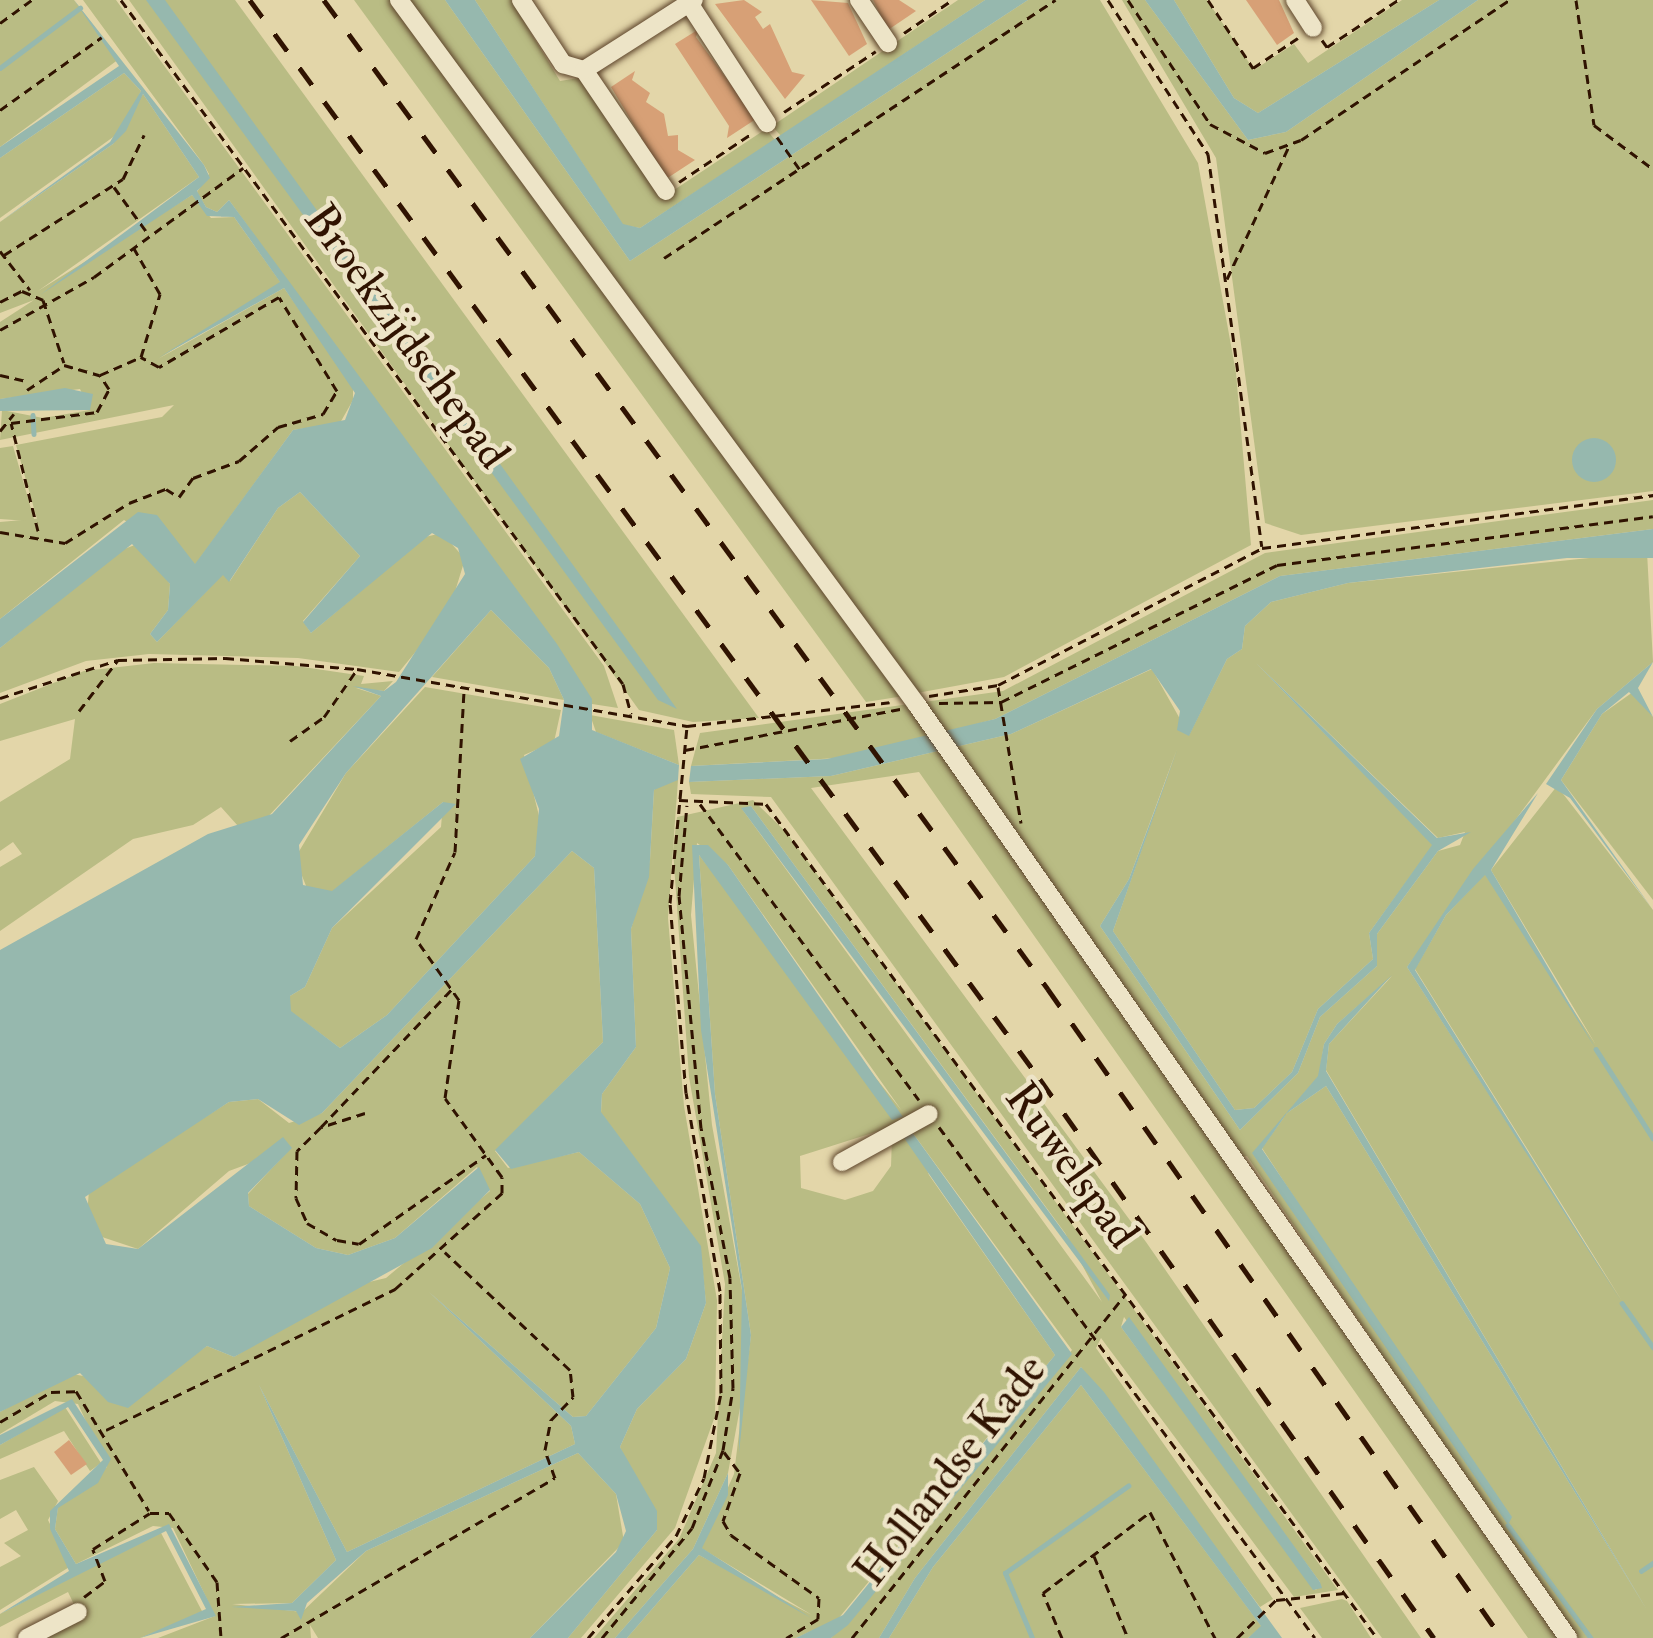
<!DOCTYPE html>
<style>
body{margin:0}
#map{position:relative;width:1653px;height:1638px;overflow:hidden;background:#e3d6a9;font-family:"IM FELL Double Pica",serif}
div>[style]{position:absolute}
.green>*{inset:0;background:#b9bc84}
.water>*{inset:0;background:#96b8ae}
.round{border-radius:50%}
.stream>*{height:4.5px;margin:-2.25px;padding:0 2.25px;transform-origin:2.25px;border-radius:2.25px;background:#96b8ae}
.building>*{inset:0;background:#d7a076}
.path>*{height:3px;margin-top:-1.5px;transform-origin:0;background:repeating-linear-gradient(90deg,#301301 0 9px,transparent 0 15px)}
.roads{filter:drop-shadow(0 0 3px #5d442b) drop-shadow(0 0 3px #5d442b)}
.minor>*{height:18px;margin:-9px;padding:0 9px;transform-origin:9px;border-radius:9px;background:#ede4c7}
.rail>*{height:4.5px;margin-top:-2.25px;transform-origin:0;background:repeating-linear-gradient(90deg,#301301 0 21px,transparent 0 42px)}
span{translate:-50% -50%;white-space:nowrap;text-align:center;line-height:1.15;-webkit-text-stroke:9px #ede4c7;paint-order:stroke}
.street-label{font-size:45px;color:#301301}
</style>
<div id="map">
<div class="green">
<div style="clip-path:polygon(0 0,74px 0,119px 59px,0 147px)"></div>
<div style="clip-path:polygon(83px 0,116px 0,604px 666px,618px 708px,592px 704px,229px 200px,217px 212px,206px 207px,197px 192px,209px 174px,204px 165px)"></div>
<div style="clip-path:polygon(129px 0,235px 0,759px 718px,693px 722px,639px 710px)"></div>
<div style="clip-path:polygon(354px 0,390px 0,904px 696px,866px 702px)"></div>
<div style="clip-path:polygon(410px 0,445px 0,630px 261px,1028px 0,1100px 0,1198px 163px,1236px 373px,1251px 545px,1004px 677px,917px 693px)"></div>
<div style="clip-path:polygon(475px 0,511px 0,560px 81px,585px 77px,665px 196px,766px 129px,775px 140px,640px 228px,623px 225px)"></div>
<div style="clip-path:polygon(958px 0,985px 0,781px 136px,772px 126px)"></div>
<div style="clip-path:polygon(1122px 0,1145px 0,1248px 140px,1286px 132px,1478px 0,1653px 0,1653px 491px,1301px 535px,1265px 523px,1216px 158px)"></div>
<div style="clip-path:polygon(1174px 0,1207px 0,1254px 70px,1294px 44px,1308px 63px,1402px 0,1439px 0,1258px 113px,1234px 98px)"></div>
<div style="clip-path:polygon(124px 73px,141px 91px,123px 130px,0 218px,0 158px)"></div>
<div style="clip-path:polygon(143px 94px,199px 177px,38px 291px,192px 195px,211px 218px,234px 217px,281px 283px,158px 359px,284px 288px,353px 385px,353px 400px,340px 423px,293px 430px,195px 565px,124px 520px,0 619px,0 522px,78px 515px,37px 519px,16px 445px,162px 417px,174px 405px,0 440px,2px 410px,43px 418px,90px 410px,80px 389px,0 399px,0 322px,34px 300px,0 313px,0 222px,113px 144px)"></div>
<div style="clip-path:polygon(13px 446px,34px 519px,28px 521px,0 519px,0 448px)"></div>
<div style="clip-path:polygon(300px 492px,360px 556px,303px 621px,311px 633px,425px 537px,442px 533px,465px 559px,449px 611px,399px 672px,298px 658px,149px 654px,86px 661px,0 693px,0 648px,119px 551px,140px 543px,170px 584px,168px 610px,150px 634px,157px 642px,223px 574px,230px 581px,278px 508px)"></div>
<div style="clip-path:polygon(1653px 500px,1653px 529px,1280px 576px,995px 719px,856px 757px,691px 766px,700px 733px,1003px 691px,1265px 553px)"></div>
<div style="clip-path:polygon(evenodd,1647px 552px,1653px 662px,1597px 709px,1407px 967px,1622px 1301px,1415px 969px,1446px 915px,1485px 874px,1596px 1045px,1491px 870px,1557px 786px,1653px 910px,1653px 1638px,1574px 1638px,1247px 1156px,1238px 1157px,1560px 1638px,1528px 1638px,919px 772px,811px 788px,1146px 1242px,1421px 1638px,1382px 1638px,771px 797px,691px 794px,689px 782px,831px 776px,1011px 734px,1152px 669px,1189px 735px,1227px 659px,1242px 649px,1245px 626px,1271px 602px,1348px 583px,1647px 552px,1256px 663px,1438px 838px,1465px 832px,1460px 845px,1438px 851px,1377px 934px,1377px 966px,1320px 1017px,1298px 1073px,1240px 1130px,1100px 926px,1129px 879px,1177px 749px,1113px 931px,1235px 1110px,1254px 1108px,1292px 1072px,1318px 1009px,1373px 959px,1369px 933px,1433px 845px,1256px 663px,1647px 552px,1392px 976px,1329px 1044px,1326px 1070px,1647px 1610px,1326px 1086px,1287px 1113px,1262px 1148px,1508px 1524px,1253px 1153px,1319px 1076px,1324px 1044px,1337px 1024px,1392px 976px)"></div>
<div style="clip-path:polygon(491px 610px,549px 668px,564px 700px,432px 677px)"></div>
<div style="clip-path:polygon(154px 663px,296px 666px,364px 676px,361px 684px,393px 681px,384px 691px,356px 688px,381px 696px,263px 822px,238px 826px,221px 807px,193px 825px,133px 839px,0 931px,0 867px,22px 854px,13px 842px,0 851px,0 802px,70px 759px,75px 719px,0 741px,0 704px,84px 671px)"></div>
<div style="clip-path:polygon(425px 687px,561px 710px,554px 742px,524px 755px,540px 820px,535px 856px,387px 1015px,340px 1048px,290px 1011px,290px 996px,305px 987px,332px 928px,441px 827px,443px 802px,333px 891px,308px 891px,295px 858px,346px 773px)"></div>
<div style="clip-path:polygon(1633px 692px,1653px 717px,1653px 900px,1561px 780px,1602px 714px)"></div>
<div style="clip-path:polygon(590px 715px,674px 730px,679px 765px,596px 732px)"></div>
<div style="clip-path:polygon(666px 780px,678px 780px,668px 918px,684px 1106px,717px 1300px,715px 1416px,675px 1528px,581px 1638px,568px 1638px,657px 1530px,620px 1447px,637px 1409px,686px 1359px,706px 1303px,700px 1246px,601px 1113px,602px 1094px,636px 1047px,631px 929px,650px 860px,654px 790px)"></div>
<div style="clip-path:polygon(evenodd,753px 800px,787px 833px,1338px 1590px,1294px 1597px,1101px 1338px,1096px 1348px,1273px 1599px,1260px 1607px,1081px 1367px,915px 1578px,879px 1638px,831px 1638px,1072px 1350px,912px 1132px,929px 1175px,1055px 1355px,838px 1619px,796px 1638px,627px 1638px,699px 1555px,812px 1615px,701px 1548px,734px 1474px,751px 1335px,715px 1094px,699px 855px,902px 1111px,728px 865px,697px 843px,691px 915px,712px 1125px,742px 1290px,742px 1397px,728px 1473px,693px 1549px,615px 1638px,594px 1638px,679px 1539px,716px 1453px,725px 1284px,689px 1077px,673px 850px,677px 817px,753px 800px,751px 806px,1065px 1233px,1102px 1302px,742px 809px,751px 806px,753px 800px,882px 1130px,892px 1137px,891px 1166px,873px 1191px,845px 1200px,801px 1188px,800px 1156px,882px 1130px,753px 800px,1124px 1317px,1320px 1582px,1316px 1590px,1121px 1327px,1124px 1317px)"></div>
<div style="clip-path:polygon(572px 851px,594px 868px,603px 1042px,495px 1151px,508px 1168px,579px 1152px,640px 1204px,670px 1268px,656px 1328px,586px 1416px,573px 1417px,429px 1292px,571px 1426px,575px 1444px,347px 1552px,259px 1385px,336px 1560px,292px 1603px,232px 1604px,302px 1612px,366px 1551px,578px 1453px,616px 1494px,624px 1542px,530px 1638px,318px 1638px,310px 1625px,311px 1638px,158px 1638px,215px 1616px,173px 1528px,153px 1526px,76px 1564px,55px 1529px,58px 1507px,107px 1467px,78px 1404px,55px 1401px,0 1434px,0 1412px,68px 1373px,88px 1377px,120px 1405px,207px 1346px,234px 1357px,348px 1287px,386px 1278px,490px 1191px,477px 1167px,395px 1238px,348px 1255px,316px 1248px,249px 1206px,248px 1194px,291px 1148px,229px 1171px,138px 1249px,99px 1236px,87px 1216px,89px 1190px,229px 1102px,258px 1099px,289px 1123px,322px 1113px)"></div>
<div style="clip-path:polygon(1081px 1385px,1262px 1627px,1248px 1638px,889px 1638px,933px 1567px)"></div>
<div style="clip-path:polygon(65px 1407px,101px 1463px,90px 1471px,64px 1431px,0 1459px,0 1445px)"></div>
<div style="clip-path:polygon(34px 1467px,58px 1501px,48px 1520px,71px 1566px,0 1610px,0 1567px,21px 1556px,4px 1543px,28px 1530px,16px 1510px,0 1519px,0 1480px)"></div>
<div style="clip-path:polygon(160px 1531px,203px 1613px,140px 1638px,43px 1638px,81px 1619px,68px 1592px,0 1627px,0 1614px)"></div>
<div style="clip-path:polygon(1342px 1599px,1347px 1601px,1371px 1638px,1322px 1638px,1300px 1608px)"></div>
</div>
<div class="water">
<div style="clip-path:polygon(evenodd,74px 0,204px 165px,210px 178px,197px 191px,206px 207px,217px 212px,229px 200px,557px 644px,592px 699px,592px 730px,679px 765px,678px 780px,654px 790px,649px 877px,631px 929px,636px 1047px,602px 1094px,601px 1112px,701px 1246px,706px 1303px,686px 1359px,637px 1409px,620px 1447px,657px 1511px,657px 1530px,568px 1638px,530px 1638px,616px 1552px,626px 1531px,616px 1494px,578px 1453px,366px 1551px,307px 1603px,301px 1620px,296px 1611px,231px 1607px,292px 1603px,336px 1560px,259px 1385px,347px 1552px,575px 1444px,571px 1426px,429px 1292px,573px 1417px,586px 1416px,656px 1328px,670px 1268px,640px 1204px,579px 1152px,511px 1169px,495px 1150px,603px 1042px,594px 868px,572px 851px,322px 1113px,299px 1125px,258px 1099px,229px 1102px,85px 1197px,106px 1244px,138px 1249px,283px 1137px,292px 1148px,248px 1193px,249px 1206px,316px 1248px,348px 1255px,395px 1238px,479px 1167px,490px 1190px,432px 1248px,234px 1357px,207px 1346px,128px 1408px,108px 1402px,80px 1373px,0 1412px,0 950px,208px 834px,272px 814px,381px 696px,353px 686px,384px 691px,396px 682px,465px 574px,458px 548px,432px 533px,311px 633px,303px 622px,360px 556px,300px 492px,278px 508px,229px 582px,223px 575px,157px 642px,150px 634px,168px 610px,170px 584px,132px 544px,0 648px,0 619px,138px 512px,157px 515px,195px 564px,293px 430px,345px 420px,355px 393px,284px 288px,158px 358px,280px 282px,234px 217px,207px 216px,192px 195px,40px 295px,199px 177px,143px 94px,126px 131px,113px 144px,0 222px,110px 142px,141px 91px,124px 73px,0 158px,0 147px,119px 66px,74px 0,491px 610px,549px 668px,564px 700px,559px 736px,520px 759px,539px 809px,535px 856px,387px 1015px,340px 1048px,291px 1011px,290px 996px,305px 987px,332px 928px,456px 804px,443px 802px,332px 891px,303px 885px,299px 845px,346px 773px,491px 610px)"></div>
<div style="clip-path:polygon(146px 0,165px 0,677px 709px,658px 700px)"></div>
<div style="clip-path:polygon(445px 0,475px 0,623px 224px,640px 228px,985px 0,1028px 0,630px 261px)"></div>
<div style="clip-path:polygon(1145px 0,1174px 0,1234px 98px,1258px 113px,1439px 0,1478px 0,1286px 132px,1248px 140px)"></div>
<div style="clip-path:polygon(65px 388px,93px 394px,90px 410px,0 411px,0 399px)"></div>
<div class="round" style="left:1572px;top:438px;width:44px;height:44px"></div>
<div style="clip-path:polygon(1653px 529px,1653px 558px,1567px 558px,1348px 583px,1271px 602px,1245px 626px,1242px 649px,1227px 659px,1189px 736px,1177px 730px,1180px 711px,1151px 669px,1011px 734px,831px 776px,689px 782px,691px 766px,827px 759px,995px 719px,1280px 576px)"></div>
<div style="clip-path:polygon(1653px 662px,1638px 688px,1653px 717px,1629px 692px,1602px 714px,1561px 780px,1653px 910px,1570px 798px,1546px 784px,1597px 709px)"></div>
<div style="clip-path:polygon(1256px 663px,1437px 838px,1471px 832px,1438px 851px,1377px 934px,1377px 966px,1320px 1017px,1298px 1073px,1240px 1130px,1100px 926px,1129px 879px,1178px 748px,1113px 931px,1235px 1110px,1254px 1108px,1292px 1072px,1318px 1009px,1373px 959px,1369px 933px,1432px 845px)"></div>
<div style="clip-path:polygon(1538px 793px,1491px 870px,1596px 1049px,1485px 875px,1446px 915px,1415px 970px,1622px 1303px,1407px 967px,1473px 869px)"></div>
<div style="clip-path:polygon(751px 806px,1110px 1295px,1109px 1301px,741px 808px)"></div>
<div style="clip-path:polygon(692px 845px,708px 845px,728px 865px,903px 1117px,892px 1120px,699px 855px,715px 1094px,751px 1335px,739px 1453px,742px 1290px,701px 1030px)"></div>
<div style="clip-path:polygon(1392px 975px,1329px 1044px,1326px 1071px,1647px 1610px,1326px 1086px,1287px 1113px,1262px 1149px,1512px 1517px,1508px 1525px,1252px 1153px,1318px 1076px,1324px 1044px,1337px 1024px)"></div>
<div style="clip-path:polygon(912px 1132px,1072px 1354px,848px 1625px,831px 1638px,796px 1638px,843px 1615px,1055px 1355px,904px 1138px)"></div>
<div style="clip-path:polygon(1129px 1317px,1320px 1582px,1322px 1588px,1313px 1590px,1121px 1327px)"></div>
<div style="clip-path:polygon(1081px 1367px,1104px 1392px,1282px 1638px,1248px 1638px,1261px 1626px,1081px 1385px,933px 1567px,889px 1638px,879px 1638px,915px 1578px)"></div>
<div style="clip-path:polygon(72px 1399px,111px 1459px,98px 1483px,58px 1508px,55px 1529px,76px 1564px,169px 1524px,216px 1616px,140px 1638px,206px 1609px,166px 1531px,0 1614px,69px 1571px,50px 1529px,50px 1511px,103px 1460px,68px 1407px,0 1445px,0 1435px)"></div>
<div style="clip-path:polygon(728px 1473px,728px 1495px,702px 1548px,811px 1618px,699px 1555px,627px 1638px,615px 1638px,693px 1549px)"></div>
</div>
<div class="stream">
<div style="left:0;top:68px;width:100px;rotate:-36.9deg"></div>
<div style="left:33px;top:415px;width:19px;rotate:87deg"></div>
<div style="left:1596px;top:1049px;width:106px;rotate:57.4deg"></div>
<div style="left:1622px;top:1303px;width:54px;rotate:54.8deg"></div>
<div style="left:1508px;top:1525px;width:140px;rotate:53.7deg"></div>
<div style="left:1641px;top:1571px;width:14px;rotate:-34deg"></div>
<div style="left:1032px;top:1638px;width:70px;rotate:-112.6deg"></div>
<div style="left:1005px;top:1573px;width:151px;rotate:-35.3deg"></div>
</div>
<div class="building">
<div style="clip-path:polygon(744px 0,762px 12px,755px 17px,763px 29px,770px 24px,792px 72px,805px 75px,785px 99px,715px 4px)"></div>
<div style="clip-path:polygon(811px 0,848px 3px,867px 44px,849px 56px)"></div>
<div style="clip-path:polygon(873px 0,899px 0,916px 11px,888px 30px)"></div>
<div style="clip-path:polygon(1246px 0,1279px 0,1294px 33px,1277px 45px)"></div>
<div style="clip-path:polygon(699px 29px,696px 37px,756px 119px,727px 138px,729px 126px,675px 44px)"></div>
<div style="clip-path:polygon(635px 71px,632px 80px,650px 93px,646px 102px,664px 114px,668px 136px,678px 135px,678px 150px,695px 160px,666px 179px,611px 87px)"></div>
<div style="clip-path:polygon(69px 1440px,87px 1464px,71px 1475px,54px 1452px)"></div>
</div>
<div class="path">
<div style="left:121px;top:0;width:848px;rotate:53.72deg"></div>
<div style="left:623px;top:684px;width:31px;rotate:75deg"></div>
<div style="left:1108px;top:0;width:184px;rotate:57deg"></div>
<div style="left:1208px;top:154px;width:396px;rotate:82.2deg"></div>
<div style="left:1128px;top:0;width:149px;rotate:56.5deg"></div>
<div style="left:1210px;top:124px;width:62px;rotate:27.8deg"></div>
<div style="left:1265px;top:153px;width:38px;rotate:-20deg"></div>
<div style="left:1301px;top:140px;width:251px;rotate:-33.9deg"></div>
<div style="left:1208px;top:0;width:82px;rotate:56.5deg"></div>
<div style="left:1253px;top:68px;width:54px;rotate:-33.7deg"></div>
<div style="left:1576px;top:0;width:126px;rotate:81.8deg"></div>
<div style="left:1594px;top:125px;width:74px;rotate:36.7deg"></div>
<div style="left:0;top:23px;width:39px;rotate:-36deg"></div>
<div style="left:904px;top:33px;width:58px;rotate:-34.5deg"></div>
<div style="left:1322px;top:40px;width:9px;rotate:54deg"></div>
<div style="left:1327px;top:47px;width:85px;rotate:-33.5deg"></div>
<div style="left:0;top:110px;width:125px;rotate:-35.6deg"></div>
<div style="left:784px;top:112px;width:110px;rotate:-33.5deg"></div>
<div style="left:777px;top:137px;width:39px;rotate:55deg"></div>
<div style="left:679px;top:182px;width:87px;rotate:-33.7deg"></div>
<div style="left:114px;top:187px;width:54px;rotate:54deg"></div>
<div style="left:0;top:251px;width:49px;rotate:52.4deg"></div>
<div style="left:4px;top:255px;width:141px;rotate:-32.6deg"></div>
<div style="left:123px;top:179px;width:49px;rotate:-64.5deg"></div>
<div style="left:664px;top:258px;width:469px;rotate:-33.4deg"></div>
<div style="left:1227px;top:279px;width:145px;rotate:-65deg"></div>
<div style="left:0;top:302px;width:25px;rotate:-27deg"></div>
<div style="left:22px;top:291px;width:23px;rotate:23deg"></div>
<div style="left:43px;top:300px;width:66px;rotate:71.6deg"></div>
<div style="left:0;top:330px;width:108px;rotate:-29.4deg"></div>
<div style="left:94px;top:277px;width:185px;rotate:-36.2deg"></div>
<div style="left:64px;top:365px;width:37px;rotate:16deg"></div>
<div style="left:100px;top:375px;width:45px;rotate:-23.7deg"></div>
<div style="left:141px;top:357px;width:66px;rotate:-73.2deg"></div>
<div style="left:160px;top:294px;width:56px;rotate:-119.7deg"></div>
<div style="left:0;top:375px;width:28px;rotate:13deg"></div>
<div style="left:27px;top:390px;width:43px;rotate:-33.7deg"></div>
<div style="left:0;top:431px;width:22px;rotate:-51deg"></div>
<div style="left:38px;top:531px;width:111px;rotate:-104deg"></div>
<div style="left:11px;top:423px;width:87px;rotate:-7.3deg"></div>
<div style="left:97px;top:412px;width:26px;rotate:-62deg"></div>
<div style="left:109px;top:389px;width:17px;rotate:-123deg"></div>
<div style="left:0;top:532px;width:66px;rotate:9.6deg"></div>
<div style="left:65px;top:543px;width:75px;rotate:-32deg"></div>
<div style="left:129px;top:503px;width:40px;rotate:-21deg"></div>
<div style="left:166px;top:489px;width:15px;rotate:32deg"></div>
<div style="left:179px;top:497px;width:24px;rotate:-54deg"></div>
<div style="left:193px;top:478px;width:49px;rotate:-20.3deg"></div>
<div style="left:239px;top:461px;width:52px;rotate:-41.1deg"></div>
<div style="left:278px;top:427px;width:47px;rotate:-16.1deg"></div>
<div style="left:323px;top:414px;width:27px;rotate:-59deg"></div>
<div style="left:337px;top:391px;width:110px;rotate:-121.7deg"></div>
<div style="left:279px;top:297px;width:139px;rotate:149.7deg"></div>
<div style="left:159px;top:367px;width:21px;rotate:-151deg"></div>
<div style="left:998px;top:687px;width:138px;rotate:80.4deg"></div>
<div style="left:929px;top:696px;width:70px;rotate:-9.1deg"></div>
<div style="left:998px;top:685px;width:297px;rotate:-27.4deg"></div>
<div style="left:1262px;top:548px;width:395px;rotate:-7.7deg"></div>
<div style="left:0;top:698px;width:124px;rotate:-17.9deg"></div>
<div style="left:118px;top:660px;width:107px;rotate:-1.1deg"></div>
<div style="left:225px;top:658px;width:132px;rotate:4.8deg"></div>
<div style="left:357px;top:669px;width:335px;rotate:9.8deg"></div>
<div style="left:687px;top:726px;width:204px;rotate:-6.7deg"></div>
<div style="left:939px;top:703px;width:62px;rotate:-0.9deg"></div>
<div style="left:1001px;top:702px;width:308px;rotate:-26.4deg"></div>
<div style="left:1277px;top:565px;width:379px;rotate:-7.4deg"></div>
<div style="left:79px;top:711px;width:64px;rotate:-52.6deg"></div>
<div style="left:290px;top:741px;width:42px;rotate:-35.2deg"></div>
<div style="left:324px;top:717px;width:56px;rotate:-55.2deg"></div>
<div style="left:685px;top:750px;width:219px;rotate:-10.8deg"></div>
<div style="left:679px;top:800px;width:87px;rotate:2.6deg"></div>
<div style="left:766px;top:804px;width:1034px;rotate:53.77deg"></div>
<div style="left:700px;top:804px;width:368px;rotate:53.5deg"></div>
<div style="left:365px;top:1113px;width:46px;rotate:162.3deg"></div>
<div style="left:321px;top:1127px;width:192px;rotate:-46.5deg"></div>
<div style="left:321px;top:1127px;width:34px;rotate:135deg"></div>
<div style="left:297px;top:1151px;width:47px;rotate:91.2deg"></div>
<div style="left:296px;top:1198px;width:27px;rotate:66deg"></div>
<div style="left:307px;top:1223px;width:34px;rotate:30deg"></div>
<div style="left:337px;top:1240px;width:22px;rotate:10deg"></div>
<div style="left:359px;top:1244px;width:155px;rotate:-35deg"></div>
<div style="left:939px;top:1127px;width:634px;rotate:53.65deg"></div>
<div style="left:0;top:1422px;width:59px;rotate:-30.5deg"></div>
<div style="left:51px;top:1392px;width:25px;rotate:-2deg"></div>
<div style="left:76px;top:1391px;width:140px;rotate:58.7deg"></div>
<div style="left:106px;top:1430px;width:322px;rotate:-26deg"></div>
<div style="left:395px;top:1289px;width:144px;rotate:-41.9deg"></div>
<div style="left:502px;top:1193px;width:16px;rotate:-90deg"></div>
<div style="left:502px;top:1177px;width:97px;rotate:-125.8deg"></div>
<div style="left:445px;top:1098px;width:99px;rotate:-81.9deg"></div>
<div style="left:459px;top:1000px;width:75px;rotate:-125.2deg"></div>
<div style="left:416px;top:939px;width:95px;rotate:-65.9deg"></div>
<div style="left:455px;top:852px;width:162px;rotate:-86.8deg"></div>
<div style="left:724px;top:1452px;width:26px;rotate:53deg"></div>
<div style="left:740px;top:1473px;width:51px;rotate:109.5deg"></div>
<div style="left:723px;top:1521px;width:16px;rotate:60deg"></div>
<div style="left:731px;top:1535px;width:108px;rotate:35.6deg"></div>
<div style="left:819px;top:1598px;width:21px;rotate:93deg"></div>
<div style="left:818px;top:1619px;width:37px;rotate:149deg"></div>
<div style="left:1094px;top:1556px;width:89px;rotate:67.5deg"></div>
<div style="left:84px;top:1597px;width:26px;rotate:-37deg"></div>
<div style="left:105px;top:1581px;width:34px;rotate:-111deg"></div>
<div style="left:93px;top:1549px;width:67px;rotate:-32.3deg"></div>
<div style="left:150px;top:1513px;width:19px"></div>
<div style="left:169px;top:1513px;width:84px;rotate:55.2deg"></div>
<div style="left:217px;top:1582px;width:56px;rotate:85.9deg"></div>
<div style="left:281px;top:1638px;width:317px;rotate:-30.3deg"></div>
<div style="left:555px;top:1478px;width:30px;rotate:-110deg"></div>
<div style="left:545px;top:1450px;width:31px;rotate:-79deg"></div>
<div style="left:551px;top:1420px;width:32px;rotate:-46deg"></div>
<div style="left:573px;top:1397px;width:27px;rotate:-96deg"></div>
<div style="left:570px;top:1370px;width:172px;rotate:-136.7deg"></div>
<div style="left:588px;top:1638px;width:135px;rotate:-49.2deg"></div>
<div style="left:676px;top:1536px;width:64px;rotate:-64.2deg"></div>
<div style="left:704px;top:1478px;width:87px;rotate:-78.7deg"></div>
<div style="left:721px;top:1393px;width:102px;rotate:-90.6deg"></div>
<div style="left:720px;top:1291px;width:201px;rotate:-99.7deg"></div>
<div style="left:686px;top:1093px;width:191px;rotate:-94.8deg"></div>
<div style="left:670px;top:903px;width:178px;rotate:-84.5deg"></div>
<div style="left:602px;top:1638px;width:142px;rotate:-50.7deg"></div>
<div style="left:692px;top:1528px;width:84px;rotate:-68.3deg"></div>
<div style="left:723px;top:1450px;width:63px;rotate:-80.8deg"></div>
<div style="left:733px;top:1388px;width:110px;rotate:-91.6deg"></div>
<div style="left:730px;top:1278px;width:153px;rotate:-100.9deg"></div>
<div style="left:701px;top:1128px;width:233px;rotate:-95.4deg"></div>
<div style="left:679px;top:896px;width:91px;rotate:-85deg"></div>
<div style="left:852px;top:1638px;width:440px;rotate:-51.5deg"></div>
<div style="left:1062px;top:1638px;width:49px;rotate:-112.9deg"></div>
<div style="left:1043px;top:1593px;width:134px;rotate:-37.1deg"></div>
<div style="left:1150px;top:1512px;width:142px;rotate:62.7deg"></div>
<div style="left:1237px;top:1638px;width:54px;rotate:-44.3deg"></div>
<div style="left:1276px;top:1600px;width:69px;rotate:-5.8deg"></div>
</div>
<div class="roads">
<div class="minor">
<div style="left:399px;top:0;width:875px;rotate:53.69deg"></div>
<div style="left:917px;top:705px;width:1138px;rotate:55.09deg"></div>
<div style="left:521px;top:0;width:77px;rotate:56.7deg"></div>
<div style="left:563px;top:64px;width:22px;rotate:16deg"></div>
<div style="left:687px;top:0;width:147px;rotate:57deg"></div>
<div style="left:859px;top:0;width:52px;rotate:56deg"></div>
<div style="left:1295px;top:0;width:33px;rotate:57deg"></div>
<div style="left:584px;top:70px;width:146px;rotate:55.9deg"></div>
<div style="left:584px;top:70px;width:130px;rotate:-32.5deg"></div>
<div style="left:842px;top:1162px;width:99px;rotate:-28.9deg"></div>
<div style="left:27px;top:1638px;width:57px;rotate:-27deg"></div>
</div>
</div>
<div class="rail">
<div style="left:250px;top:0;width:1337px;rotate:53.79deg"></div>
<div style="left:1040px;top:1079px;width:684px;rotate:54.82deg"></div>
<div style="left:324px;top:0;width:1226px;rotate:53.79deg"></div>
<div style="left:1048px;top:989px;width:792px;rotate:55.03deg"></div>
</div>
<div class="street-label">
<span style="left:406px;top:337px;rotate:54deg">Broekzijdschepad</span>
<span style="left:1071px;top:1166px;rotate:54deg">Ruwelspad</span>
<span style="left:951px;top:1471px;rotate:-52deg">Hollandse Kade</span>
</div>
</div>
